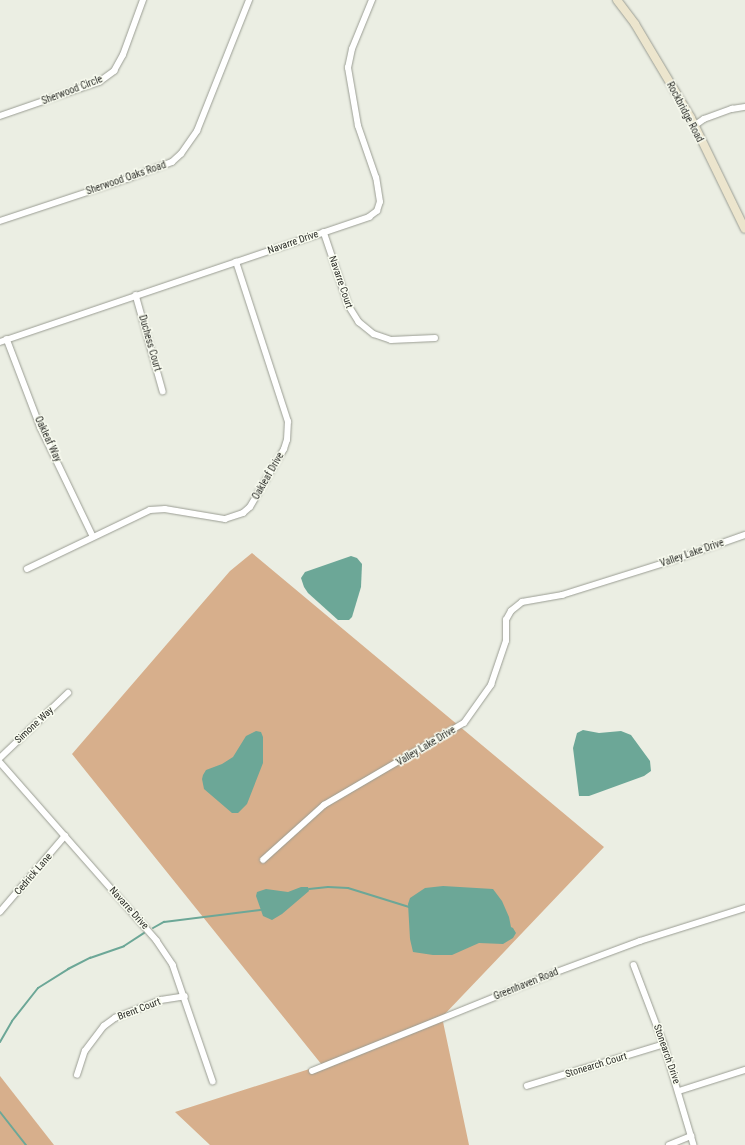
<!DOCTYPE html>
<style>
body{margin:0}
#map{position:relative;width:745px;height:1145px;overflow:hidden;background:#ebeee3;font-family:"Roboto Condensed",sans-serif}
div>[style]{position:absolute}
.forest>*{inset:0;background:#d7af8c}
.water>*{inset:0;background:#6ca797}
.stream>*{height:2px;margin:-1px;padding:0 1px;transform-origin:1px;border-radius:1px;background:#6ca797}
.roads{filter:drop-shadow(0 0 1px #9a9d93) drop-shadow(0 0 1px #9a9d93)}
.minor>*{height:5.5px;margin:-2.75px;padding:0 2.75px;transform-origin:2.75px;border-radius:2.75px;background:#fff}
.secondary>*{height:8px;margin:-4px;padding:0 4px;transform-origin:4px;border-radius:4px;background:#ece5cd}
span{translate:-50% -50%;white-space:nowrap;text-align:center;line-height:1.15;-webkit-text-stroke:3px #f9fcf0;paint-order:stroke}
.street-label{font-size:10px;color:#2a2b27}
</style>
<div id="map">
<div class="forest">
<div style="clip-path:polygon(252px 553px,604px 847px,442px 1017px,469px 1145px,210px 1145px,175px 1112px,322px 1065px,72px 754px,230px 571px)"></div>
<div style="clip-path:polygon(0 1076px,54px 1145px,0 1145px)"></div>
</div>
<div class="water">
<div style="clip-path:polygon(351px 556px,357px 558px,362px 564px,361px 587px,352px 617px,349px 620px,338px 620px,308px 593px,304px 587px,301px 578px,305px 572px)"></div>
<div style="clip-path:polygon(583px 730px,599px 733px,621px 731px,631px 735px,650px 761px,651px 771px,644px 776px,589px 796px,579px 796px,573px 748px,577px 733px)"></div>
<div style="clip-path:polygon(256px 731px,261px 732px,263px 737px,263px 763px,247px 804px,238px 813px,232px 813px,204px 789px,202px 779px,203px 775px,206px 770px,222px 764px,233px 757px,246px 736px)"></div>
<div style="clip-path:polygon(443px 886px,493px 889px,502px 901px,509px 917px,511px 927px,513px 928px,516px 933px,513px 938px,503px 944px,479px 943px,452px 955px,433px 955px,413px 952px,410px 939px,408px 904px,410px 898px,425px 888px)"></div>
<div style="clip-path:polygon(301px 887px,308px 887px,309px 891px,282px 914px,272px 920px,263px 916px,256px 896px,257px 892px,266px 889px,288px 892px)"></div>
</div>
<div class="stream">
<div style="left:309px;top:889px;width:19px;rotate:-6deg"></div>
<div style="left:328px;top:887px;width:20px;rotate:3deg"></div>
<div style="left:348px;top:888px;width:64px;rotate:17.3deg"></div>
<div style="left:153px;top:928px;width:13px;rotate:-29deg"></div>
<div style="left:164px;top:922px;width:97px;rotate:-7.1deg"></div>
<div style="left:0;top:1042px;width:24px;rotate:-60deg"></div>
<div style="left:12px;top:1021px;width:42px;rotate:-51.8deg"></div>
<div style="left:38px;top:988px;width:36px;rotate:-32deg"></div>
<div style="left:68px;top:969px;width:25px;rotate:-27deg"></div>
<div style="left:90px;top:958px;width:36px;rotate:-19deg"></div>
<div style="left:124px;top:946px;width:24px;rotate:-33deg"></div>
<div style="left:0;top:1112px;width:42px;rotate:51.8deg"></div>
</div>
<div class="roads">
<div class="minor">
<div style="left:0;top:116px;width:105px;rotate:-19deg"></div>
<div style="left:99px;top:82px;width:19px;rotate:-36deg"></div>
<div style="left:114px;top:71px;width:18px;rotate:-61deg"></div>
<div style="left:123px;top:55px;width:59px;rotate:-70deg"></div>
<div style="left:694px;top:126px;width:12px;rotate:-35deg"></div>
<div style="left:704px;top:119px;width:30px;rotate:-20deg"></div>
<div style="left:732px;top:109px;width:13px;rotate:-9deg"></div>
<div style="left:0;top:221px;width:134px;rotate:-18.3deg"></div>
<div style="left:127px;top:179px;width:48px;rotate:-20.7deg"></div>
<div style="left:172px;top:162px;width:12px;rotate:-42deg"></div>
<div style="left:181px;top:154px;width:28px;rotate:-55deg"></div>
<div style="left:197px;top:131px;width:141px;rotate:-68.3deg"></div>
<div style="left:324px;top:232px;width:78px;rotate:71.3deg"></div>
<div style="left:349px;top:306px;width:19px;rotate:58deg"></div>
<div style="left:359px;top:322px;width:19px;rotate:39deg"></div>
<div style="left:374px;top:334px;width:18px;rotate:19deg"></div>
<div style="left:391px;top:340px;width:44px;rotate:-2.6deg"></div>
<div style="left:136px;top:295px;width:100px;rotate:74.3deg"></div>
<div style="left:7px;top:339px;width:95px;rotate:69.1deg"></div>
<div style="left:41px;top:428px;width:120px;rotate:64.3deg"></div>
<div style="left:0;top:342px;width:390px;rotate:-18.7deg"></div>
<div style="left:369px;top:217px;width:10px;rotate:-37deg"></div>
<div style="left:377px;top:211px;width:9px;rotate:-72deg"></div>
<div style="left:380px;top:202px;width:24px;rotate:-99deg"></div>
<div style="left:376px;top:178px;width:55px;rotate:-109.1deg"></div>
<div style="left:358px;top:126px;width:59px;rotate:-99.8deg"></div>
<div style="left:348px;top:68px;width:19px;rotate:-78deg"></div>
<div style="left:352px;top:49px;width:53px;rotate:-67.8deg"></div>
<div style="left:27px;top:569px;width:136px;rotate:-25.6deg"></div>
<div style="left:150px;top:510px;width:15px;rotate:-4deg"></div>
<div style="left:165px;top:509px;width:61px;rotate:9.5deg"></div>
<div style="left:225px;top:519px;width:19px;rotate:-18deg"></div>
<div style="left:243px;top:513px;width:9px;rotate:-41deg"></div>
<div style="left:250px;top:507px;width:67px;rotate:-59.6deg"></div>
<div style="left:284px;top:449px;width:9px;rotate:-72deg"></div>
<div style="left:287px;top:440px;width:18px;rotate:-87deg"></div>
<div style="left:288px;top:422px;width:168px;rotate:-108deg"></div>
<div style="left:0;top:758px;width:94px;rotate:-43.7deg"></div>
<div style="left:0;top:762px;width:238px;rotate:48.7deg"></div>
<div style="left:157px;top:941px;width:29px;rotate:56deg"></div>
<div style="left:173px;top:965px;width:123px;rotate:71deg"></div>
<div style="left:263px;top:860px;width:82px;rotate:-42deg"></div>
<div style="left:324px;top:805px;width:162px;rotate:-30.4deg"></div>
<div style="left:464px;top:723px;width:47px;rotate:-54.6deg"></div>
<div style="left:491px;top:685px;width:46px;rotate:-71.2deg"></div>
<div style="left:506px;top:641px;width:21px;rotate:-90deg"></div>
<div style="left:506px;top:620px;width:10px;rotate:-61deg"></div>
<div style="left:511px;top:611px;width:14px;rotate:-39deg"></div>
<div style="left:522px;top:602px;width:41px;rotate:-9.9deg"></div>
<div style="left:562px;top:595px;width:117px;rotate:-17.4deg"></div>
<div style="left:674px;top:560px;width:75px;rotate:-19.4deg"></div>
<div style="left:0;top:912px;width:100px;rotate:-49.5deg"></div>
<div style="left:634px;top:965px;width:85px;rotate:69.2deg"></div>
<div style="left:664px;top:1044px;width:105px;rotate:73.5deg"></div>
<div style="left:312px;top:1071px;width:261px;rotate:-22deg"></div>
<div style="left:554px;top:973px;width:92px;rotate:-20.4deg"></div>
<div style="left:640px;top:941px;width:110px;rotate:-17.4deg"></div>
<div style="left:77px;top:1075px;width:25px;rotate:-72deg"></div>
<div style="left:85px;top:1051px;width:31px;rotate:-53deg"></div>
<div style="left:104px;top:1026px;width:14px;rotate:-36deg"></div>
<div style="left:115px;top:1018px;width:49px;rotate:-21.4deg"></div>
<div style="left:161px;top:1000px;width:24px;rotate:-9deg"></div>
<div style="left:527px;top:1086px;width:143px;rotate:-17deg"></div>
<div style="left:679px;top:1091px;width:69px;rotate:-17.7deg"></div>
<div style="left:669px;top:1145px;width:24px;rotate:-22deg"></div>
</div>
<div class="secondary">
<div style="left:617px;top:0;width:30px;rotate:53deg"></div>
<div style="left:635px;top:24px;width:109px;rotate:59.2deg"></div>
<div style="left:691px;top:118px;width:123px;rotate:64.1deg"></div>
</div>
</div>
<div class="street-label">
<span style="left:72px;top:90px;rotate:-21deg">Sherwood Circle</span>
<span style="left:685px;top:112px;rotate:62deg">Rockbridge Road</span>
<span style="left:126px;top:178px;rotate:-19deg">Sherwood Oaks Road</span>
<span style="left:293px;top:242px;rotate:-19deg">Navarre Drive</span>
<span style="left:341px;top:282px;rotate:71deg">Navarre Court</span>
<span style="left:150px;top:343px;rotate:74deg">Duchess Court</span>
<span style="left:48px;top:439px;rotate:65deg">Oakleaf Way</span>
<span style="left:268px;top:476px;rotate:-60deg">Oakleaf Drive</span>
<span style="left:692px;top:553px;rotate:-19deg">Valley Lake Drive</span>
<span style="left:34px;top:725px;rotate:-43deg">Simone Way</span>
<span style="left:426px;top:746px;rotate:-31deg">Valley Lake Drive</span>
<span style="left:33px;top:874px;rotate:-49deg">Cedrick Lane</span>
<span style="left:129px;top:908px;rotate:48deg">Navarre Drive</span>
<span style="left:526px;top:984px;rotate:-22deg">Greenhaven Road</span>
<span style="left:139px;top:1009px;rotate:-21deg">Brent Court</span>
<span style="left:667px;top:1054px;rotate:71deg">Stonearch Drive</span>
<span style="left:596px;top:1065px;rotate:-17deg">Stonearch Court</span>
</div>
</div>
